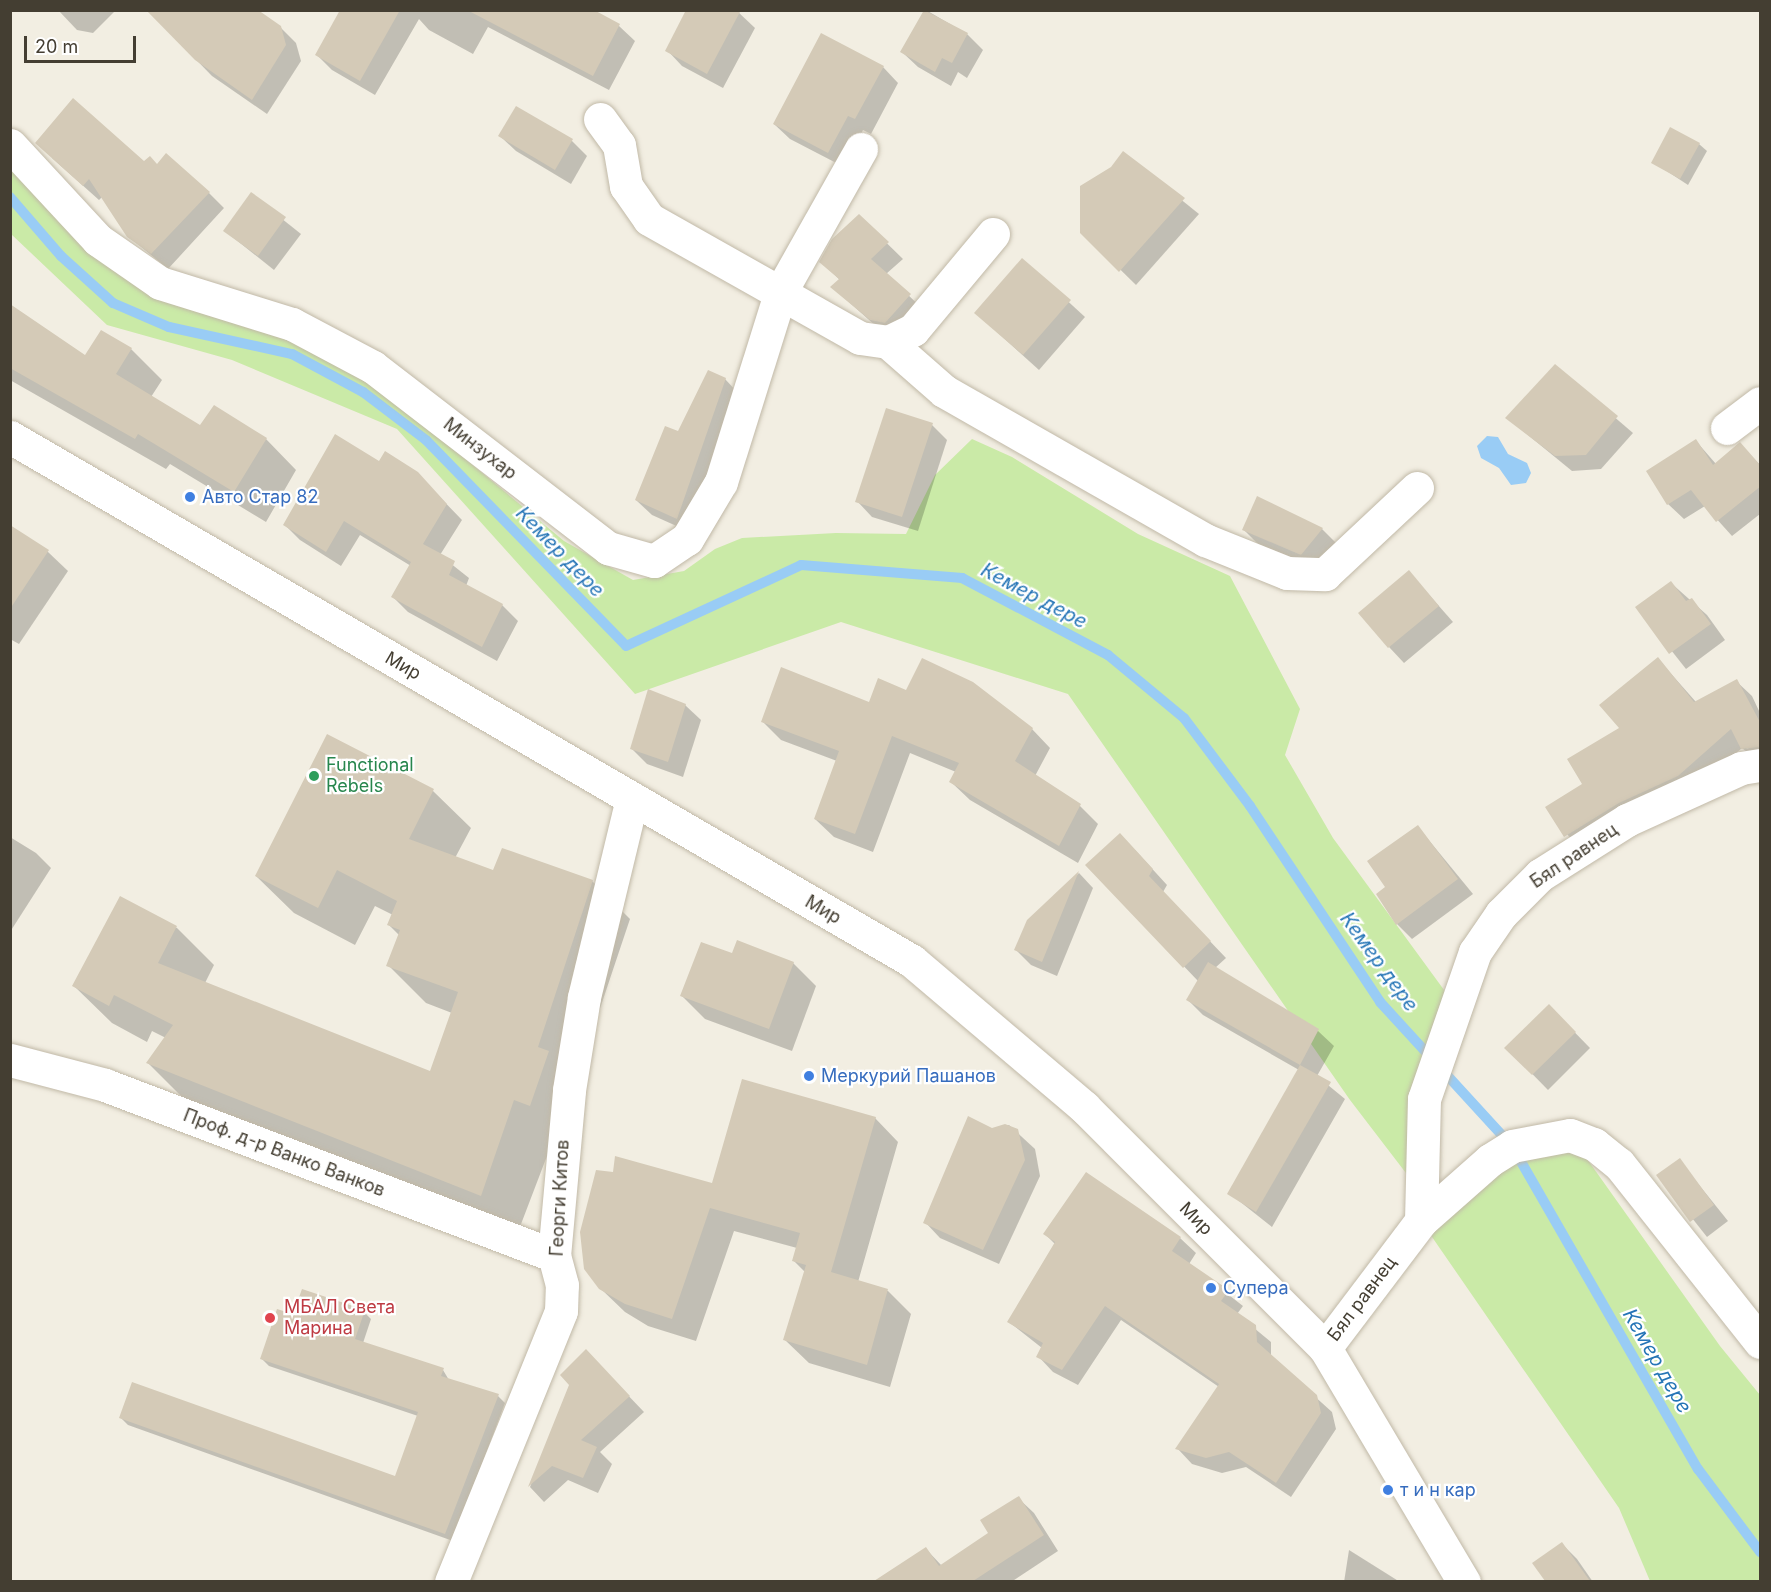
<!DOCTYPE html>
<meta charset="utf-8">
<style>
body{margin:0}
#map{position:relative;width:1771px;height:1592px;overflow:hidden;background:#f2eee2;font-family:Inter,sans-serif}
div>[style]{position:absolute}
.green>*{inset:0;background:#caeaa7}
.water>*{inset:0;background:#99ccf5}
.shadow>*{inset:0;background:#0003}
.stream>*{height:10px;margin:-5px;padding:0 5px;transform-origin:5px;border-radius:5px;background:#99ccf5}
.building>*{inset:0;background:#d4cab7}
.roads{filter:drop-shadow(0 0 2px #c1b9a7) drop-shadow(0 0 2px #c1b9a7)}
.street>*{height:33px;margin:-16.5px;padding:0 16.5px;transform-origin:16.5px;border-radius:16.5px;background:#fff}
.dots>*{width:16px;height:16px;translate:-50% -50%;box-sizing:border-box;border:3px solid #fff;border-radius:50%}
span{translate:-50% -50%;white-space:nowrap;text-align:center;line-height:1.15;-webkit-text-stroke:4.5px #fff;paint-order:stroke}
.street-label{font-size:18px;color:#443e32}
.shop-label{font-size:18px;color:#366cbe}
.left{translate:0 -50%;text-align:left}
.leisure-label{font-size:18px;color:#27864d}
.health-label{font-size:18px;color:#be3a42}
.water-label{font-size:20px;color:#2575b6;font-style:italic}
.frame{position:absolute;inset:0;border:12px solid #443e32;pointer-events:none}
.scale{position:absolute;left:24px;top:36px;width:112px;height:27px;box-sizing:border-box;border:3px solid #443e32;border-top:0;padding-left:8px;font-size:18px;line-height:21px;white-space:nowrap;color:#443e32;-webkit-text-stroke:4px #fff;paint-order:stroke}
</style>
<div id="map">
<div class="green">
<div style="clip-path:polygon(10px 165px,85px 247px,290px 339px,373px 382px,564px 541px,633px 580px,684px 571px,715px 549px,742px 538px,836px 533px,906px 534px,935px 475px,972px 439px,1012px 457px,1138px 534px,1230px 576px,1300px 709px,1285px 755px,1333px 838px,1455px 1005px,1422px 1194px,1350px 1100px,1068px 694px,841px 622px,635px 694px,397px 429px,232px 360px,107px 325px,11px 234px)"></div>
<div style="clip-path:polygon(1570px 1135px,1720px 1346px,1760px 1395px,1760px 1581px,1650px 1581px,1619px 1508px,1421px 1221px,1490px 1160px)"></div>
</div>
<div class="water">
<div style="clip-path:polygon(1487px 436px,1498px 437px,1508px 454px,1527px 463px,1531px 473px,1526px 483px,1511px 485px,1499px 468px,1481px 458px,1477px 446px)"></div>
</div>
<div class="shadow">
<div style="clip-path:polygon(58px 10px,116px 10px,93px 33px,77px 30px)"></div>
<div style="clip-path:polygon(148px 10px,280px 27px,296px 43px,301px 61px,267px 114px,212px 76px)"></div>
<div style="clip-path:polygon(342px 10px,590px 10px,619px 26px,635px 41px,609px 90px,488px 27px,473px 54px,429px 30px,419px 19px,375px 95px,332px 70px,317px 55px)"></div>
<div style="clip-path:polygon(736px 10px,755px 28px,723px 88px,682px 66px,667px 50px)"></div>
<div style="clip-path:polygon(926px 10px,967px 34px,983px 50px,967px 78px,958px 72px,951px 86px,918px 67px,902px 52px)"></div>
<div style="clip-path:polygon(883px 67px,898px 83px,871px 134px,863px 130px,844px 167px,790px 139px,774px 124px)"></div>
<div style="clip-path:polygon(517px 108px,572px 141px,587px 156px,571px 184px,516px 151px,500px 136px)"></div>
<div style="clip-path:polygon(1699px 144px,1707px 151px,1688px 185px,1653px 162px)"></div>
<div style="clip-path:polygon(1123px 153px,1199px 214px,1136px 285px,1082px 232px)"></div>
<div style="clip-path:polygon(52px 158px,158px 166px,209px 193px,224px 208px,168px 269px,128px 236px,102px 197px,99px 200px)"></div>
<div style="clip-path:polygon(251px 194px,301px 234px,274px 270px,225px 231px)"></div>
<div style="clip-path:polygon(859px 216px,903px 259px,886px 274px,925px 311px,886px 335px,832px 287px,840px 280px,821px 262px)"></div>
<div style="clip-path:polygon(1023px 260px,1085px 317px,1039px 370px,976px 313px)"></div>
<div style="clip-path:polygon(11px 316px,85px 357px,131px 349px,162px 380px,151px 397px,200px 427px,266px 439px,296px 470px,266px 522px,170px 464px,166px 469px,10px 380px)"></div>
<div style="clip-path:polygon(1555px 366px,1633px 433px,1601px 469px,1572px 471px,1507px 418px)"></div>
<div style="clip-path:polygon(725px 379px,740px 395px,692px 533px,652px 515px,636px 500px,679px 433px)"></div>
<div style="clip-path:polygon(932px 425px,947px 440px,918px 531px,872px 517px,857px 501px)"></div>
<div style="clip-path:polygon(1696px 441px,1716px 464px,1740px 444px,1760px 465px,1760px 514px,1732px 536px,1705px 506px,1684px 519px,1668px 504px)"></div>
<div style="clip-path:polygon(380px 463px,433px 490px,462px 520px,440px 555px,469px 578px,466px 586px,502px 605px,518px 621px,497px 661px,408px 612px,393px 597px,411px 566px,360px 535px,341px 566px,300px 540px,285px 525px)"></div>
<div style="clip-path:polygon(10px 526px,48px 552px,68px 571px,19px 644px,10px 639px)"></div>
<div style="clip-path:polygon(1243px 529px,1322px 529px,1337px 544px,1316px 569px,1259px 545px)"></div>
<div style="clip-path:polygon(1409px 572px,1453px 622px,1404px 663px,1389px 647px)"></div>
<div style="clip-path:polygon(1671px 583px,1707px 615px,1725px 640px,1686px 669px,1637px 607px)"></div>
<div style="clip-path:polygon(1658px 659px,1696px 702px,1736px 681px,1752px 696px,1760px 713px,1760px 741px,1746px 749px,1760px 744px,1760px 763px,1742px 748px,1694px 791px,1581px 852px,1547px 808px,1584px 784px,1621px 729px)"></div>
<div style="clip-path:polygon(906px 692px,1032px 729px,1050px 748px,1035px 776px,1080px 806px,1098px 824px,1078px 863px,970px 800px,951px 782px,956px 772px,910px 753px,873px 852px,834px 837px,815px 819px,837px 761px,781px 740px,763px 722px,870px 704px)"></div>
<div style="clip-path:polygon(685px 705px,701px 720px,683px 777px,647px 764px,632px 749px)"></div>
<div style="clip-path:polygon(328px 736px,433px 791px,471px 828px,455px 858px,494px 872px,592px 881px,630px 919px,576px 1080px,518px 1232px,185px 1100px,148px 1063px,166px 1038px,152px 1031px,147px 1042px,112px 1023px,74px 986px,120px 898px,177px 928px,214px 965px,205px 983px,431px 1073px,452px 1013px,426px 1003px,388px 965px,399px 935px,389px 925px,393px 915px,375px 906px,355px 945px,294px 913px,256px 876px)"></div>
<div style="clip-path:polygon(1418px 827px,1473px 894px,1412px 939px,1397px 924px,1387px 887px)"></div>
<div style="clip-path:polygon(10px 837px,36px 853px,51px 868px,10px 932px)"></div>
<div style="clip-path:polygon(1135px 850px,1167px 885px,1163px 892px,1226px 958px,1215px 968px,1318px 1031px,1334px 1046px,1317px 1076px,1345px 1099px,1272px 1227px,1229px 1193px,1299px 1070px,1203px 1015px,1188px 1000px,1198px 981px,1087px 865px)"></div>
<div style="clip-path:polygon(1079px 873px,1093px 888px,1057px 976px,1031px 965px,1016px 950px,1028px 921px)"></div>
<div style="clip-path:polygon(793px 963px,816px 986px,792px 1051px,705px 1019px,682px 996px)"></div>
<div style="clip-path:polygon(1549px 1006px,1590px 1048px,1548px 1090px,1507px 1048px)"></div>
<div style="clip-path:polygon(875px 1118px,898px 1142px,858px 1282px,888px 1291px,911px 1314px,890px 1387px,809px 1363px,785px 1340px,805px 1272px,793px 1260px,797px 1248px,734px 1231px,696px 1341px,648px 1326px,625px 1312px,600px 1288px,713px 1185px)"></div>
<div style="clip-path:polygon(1009px 1125px,1035px 1149px,1040px 1176px,999px 1264px,940px 1238px,925px 1222px,992px 1129px)"></div>
<div style="clip-path:polygon(1679px 1160px,1728px 1221px,1707px 1237px,1658px 1175px)"></div>
<div style="clip-path:polygon(1086px 1174px,1180px 1238px,1196px 1253px,1189px 1264px,1243px 1306px,1237px 1314px,1271px 1342px,1271px 1357px,1332px 1412px,1336px 1429px,1291px 1497px,1246px 1467px,1222px 1473px,1192px 1464px,1177px 1448px,1219px 1387px,1121px 1320px,1078px 1385px,1053px 1372px,1038px 1356px,1042px 1348px,1009px 1322px,1055px 1244px,1045px 1234px)"></div>
<div style="clip-path:polygon(364px 1312px,371px 1319px,363px 1343px,443px 1370px,449px 1380px,498px 1396px,505px 1403px,453px 1541px,128px 1425px,121px 1418px,396px 1478px,418px 1416px,269px 1366px,262px 1359px,294px 1316px)"></div>
<div style="clip-path:polygon(601px 1367px,644px 1412px,600px 1452px,612px 1464px,598px 1493px,568px 1480px,544px 1502px,530px 1487px,571px 1384px)"></div>
<div style="clip-path:polygon(1018px 1498px,1034px 1513px,1058px 1551px,1011px 1582px,913px 1582px,902px 1565px,926px 1549px,942px 1566px,990px 1533px)"></div>
<div style="clip-path:polygon(1562px 1544px,1577px 1559px,1593px 1582px,1547px 1582px,1535px 1563px)"></div>
<div style="clip-path:polygon(1349px 1550px,1400px 1582px,1344px 1582px)"></div>
</div>
<div class="stream">
<div style="left:10px;top:197px;width:78px;rotate:49.2deg"></div>
<div style="left:61px;top:256px;width:70px;rotate:42.1deg"></div>
<div style="left:113px;top:303px;width:61px;rotate:23.2deg"></div>
<div style="left:169px;top:327px;width:126px;rotate:12.4deg"></div>
<div style="left:292px;top:354px;width:81px;rotate:28.2deg"></div>
<div style="left:363px;top:392px;width:79px;rotate:37.3deg"></div>
<div style="left:426px;top:440px;width:287px;rotate:45.8deg"></div>
<div style="left:626px;top:646px;width:193px;rotate:-24.8deg"></div>
<div style="left:801px;top:565px;width:162px;rotate:4.6deg"></div>
<div style="left:962px;top:578px;width:165px;rotate:27.8deg"></div>
<div style="left:1108px;top:655px;width:99px;rotate:39.7deg"></div>
<div style="left:1184px;top:718px;width:110px;rotate:53.1deg"></div>
<div style="left:1250px;top:806px;width:235px;rotate:56.4deg"></div>
<div style="left:1380px;top:1002px;width:195px;rotate:47.5deg"></div>
<div style="left:1512px;top:1146px;width:373px;rotate:60.1deg"></div>
<div style="left:1698px;top:1469px;width:104px;rotate:53.2deg"></div>
</div>
<div class="building">
<div style="clip-path:polygon(146px 10px,258px 10px,281px 26px,286px 45px,252px 100px,195px 60px)"></div>
<div style="clip-path:polygon(340px 10px,400px 10px,360px 81px,315px 55px)"></div>
<div style="clip-path:polygon(467px 10px,594px 10px,620px 24px,593px 76px)"></div>
<div style="clip-path:polygon(686px 10px,741px 10px,707px 74px,665px 51px)"></div>
<div style="clip-path:polygon(924px 10px,968px 33px,952px 63px,942px 58px,935px 72px,900px 52px)"></div>
<div style="clip-path:polygon(821px 33px,884px 66px,855px 119px,848px 116px,828px 153px,773px 124px)"></div>
<div style="clip-path:polygon(73px 98px,144px 161px,150px 156px,157px 164px,166px 153px,210px 192px,151px 254px,127px 237px,89px 179px,83px 186px,35px 143px)"></div>
<div style="clip-path:polygon(516px 106px,573px 139px,555px 170px,498px 136px)"></div>
<div style="clip-path:polygon(1670px 127px,1700px 143px,1680px 179px,1651px 163px)"></div>
<div style="clip-path:polygon(1123px 151px,1185px 198px,1119px 272px,1080px 233px,1080px 186px,1111px 167px)"></div>
<div style="clip-path:polygon(251px 192px,286px 217px,258px 256px,223px 231px)"></div>
<div style="clip-path:polygon(859px 214px,889px 242px,871px 259px,911px 294px,885px 323px,870px 320px,830px 287px,839px 279px,819px 262px,832px 239px)"></div>
<div style="clip-path:polygon(1022px 258px,1071px 300px,1023px 355px,974px 313px)"></div>
<div style="clip-path:polygon(10px 304px,85px 355px,101px 330px,132px 348px,116px 374px,200px 425px,214px 405px,267px 438px,234px 492px,138px 434px,135px 439px,10px 368px)"></div>
<div style="clip-path:polygon(1555px 364px,1618px 416px,1586px 455px,1555px 456px,1505px 418px)"></div>
<div style="clip-path:polygon(708px 370px,726px 378px,677px 519px,635px 500px,665px 426px,678px 431px)"></div>
<div style="clip-path:polygon(886px 408px,933px 423px,902px 517px,855px 502px)"></div>
<div style="clip-path:polygon(335px 434px,379px 461px,385px 451px,418px 472px,447px 504px,423px 544px,455px 561px,449px 575px,503px 604px,482px 647px,391px 597px,411px 562px,344px 521px,326px 552px,283px 525px)"></div>
<div style="clip-path:polygon(1696px 439px,1713px 465px,1740px 442px,1761px 466px,1761px 486px,1716px 522px,1691px 490px,1667px 505px,1646px 471px)"></div>
<div style="clip-path:polygon(1257px 496px,1323px 528px,1301px 555px,1242px 530px)"></div>
<div style="clip-path:polygon(10px 525px,49px 550px,10px 609px)"></div>
<div style="clip-path:polygon(1409px 570px,1439px 606px,1388px 648px,1358px 613px)"></div>
<div style="clip-path:polygon(1671px 581px,1686px 601px,1692px 598px,1711px 624px,1669px 654px,1635px 607px)"></div>
<div style="clip-path:polygon(1658px 657px,1694px 702px,1737px 679px,1761px 724px,1761px 747px,1741px 749px,1731px 729px,1678px 776px,1619px 803px,1564px 837px,1545px 807px,1582px 784px,1567px 759px,1619px 728px,1599px 705px)"></div>
<div style="clip-path:polygon(922px 658px,973px 682px,1033px 728px,1015px 761px,1081px 804px,1059px 846px,949px 782px,959px 763px,892px 736px,855px 834px,814px 819px,839px 751px,761px 722px,781px 667px,869px 702px,878px 678px,906px 690px)"></div>
<div style="clip-path:polygon(648px 689px,686px 704px,668px 762px,630px 749px)"></div>
<div style="clip-path:polygon(327px 734px,434px 789px,409px 839px,493px 870px,502px 848px,593px 880px,538px 1047px,549px 1051px,530px 1106px,514px 1100px,481px 1196px,146px 1063px,173px 1025px,114px 995px,109px 1006px,72px 986px,120px 896px,177px 926px,158px 963px,430px 1071px,458px 992px,386px 966px,400px 930px,387px 925px,397px 901px,337px 870px,318px 908px,255px 876px)"></div>
<div style="clip-path:polygon(1418px 825px,1458px 879px,1396px 925px,1376px 894px,1385px 887px,1367px 861px)"></div>
<div style="clip-path:polygon(1120px 833px,1153px 869px,1149px 876px,1211px 941px,1183px 968px,1085px 865px)"></div>
<div style="clip-path:polygon(1079px 871px,1042px 962px,1014px 950px,1027px 920px)"></div>
<div style="clip-path:polygon(737px 940px,794px 962px,769px 1029px,680px 996px,701px 942px,732px 953px)"></div>
<div style="clip-path:polygon(1208px 962px,1319px 1029px,1300px 1065px,1186px 1000px)"></div>
<div style="clip-path:polygon(1549px 1004px,1576px 1032px,1532px 1075px,1504px 1048px)"></div>
<div style="clip-path:polygon(1300px 1065px,1331px 1082px,1256px 1212px,1227px 1194px)"></div>
<div style="clip-path:polygon(742px 1079px,876px 1117px,831px 1272px,888px 1289px,867px 1365px,783px 1340px,806px 1265px,792px 1261px,800px 1233px,710px 1208px,672px 1319px,625px 1304px,599px 1289px,584px 1269px,580px 1232px,596px 1170px,613px 1172px,615px 1156px,712px 1183px)"></div>
<div style="clip-path:polygon(968px 1116px,992px 1128px,1005px 1124px,1018px 1129px,1025px 1160px,983px 1250px,923px 1223px)"></div>
<div style="clip-path:polygon(1680px 1158px,1714px 1205px,1690px 1222px,1656px 1175px)"></div>
<div style="clip-path:polygon(1086px 1172px,1181px 1237px,1172px 1251px,1229px 1290px,1221px 1301px,1256px 1325px,1257px 1342px,1317px 1395px,1321px 1413px,1276px 1483px,1229px 1452px,1206px 1458px,1175px 1449px,1219px 1384px,1105px 1306px,1062px 1370px,1036px 1357px,1043px 1343px,1007px 1322px,1055px 1242px,1043px 1234px)"></div>
<div style="clip-path:polygon(302px 1289px,365px 1310px,355px 1339px,444px 1368px,441px 1376px,499px 1394px,445px 1534px,119px 1418px,132px 1382px,395px 1476px,418px 1412px,260px 1359px,277px 1309px,293px 1314px)"></div>
<div style="clip-path:polygon(586px 1349px,630px 1396px,581px 1440px,597px 1447px,583px 1478px,552px 1466px,528px 1487px,569px 1385px,560px 1375px)"></div>
<div style="clip-path:polygon(1019px 1496px,1044px 1535px,973px 1581px,874px 1581px,926px 1547px,939px 1566px,988px 1533px,980px 1520px)"></div>
<div style="clip-path:polygon(1562px 1542px,1590px 1581px,1545px 1581px,1532px 1563px)"></div>
</div>
<div class="roads">
<div class="street">
<div style="left:600px;top:119px;width:32px;rotate:54deg"></div>
<div style="left:619px;top:145px;width:42px;rotate:80.3deg"></div>
<div style="left:626px;top:186px;width:40px;rotate:55.1deg"></div>
<div style="left:649px;top:219px;width:242px;rotate:29.4deg"></div>
<div style="left:860px;top:338px;width:28px;rotate:8deg"></div>
<div style="left:888px;top:342px;width:28px;rotate:-26deg"></div>
<div style="left:913px;top:330px;width:125px;rotate:-50.2deg"></div>
<div style="left:10px;top:145px;width:129px;rotate:47.2deg"></div>
<div style="left:98px;top:240px;width:75px;rotate:34.7deg"></div>
<div style="left:160px;top:283px;width:138px;rotate:17.3deg"></div>
<div style="left:292px;top:324px;width:92px;rotate:28deg"></div>
<div style="left:373px;top:367px;width:297px;rotate:37.6deg"></div>
<div style="left:608px;top:548px;width:48px;rotate:15.8deg"></div>
<div style="left:654px;top:561px;width:40px;rotate:-34deg"></div>
<div style="left:687px;top:539px;width:66px;rotate:-59.2deg"></div>
<div style="left:721px;top:482px;width:200px;rotate:-72.6deg"></div>
<div style="left:781px;top:291px;width:163px;rotate:-60.6deg"></div>
<div style="left:888px;top:342px;width:74px;rotate:41.2deg"></div>
<div style="left:944px;top:391px;width:301px;rotate:29.7deg"></div>
<div style="left:1205px;top:540px;width:88px;rotate:21.9deg"></div>
<div style="left:1287px;top:573px;width:38px;rotate:2deg"></div>
<div style="left:1325px;top:574px;width:126px;rotate:-43.1deg"></div>
<div style="left:1727px;top:428px;width:41px;rotate:-37.1deg"></div>
<div style="left:10px;top:437px;width:1043px;rotate:30.15deg"></div>
<div style="left:912px;top:961px;width:226px;rotate:40.3deg"></div>
<div style="left:1084px;top:1107px;width:341px;rotate:45deg"></div>
<div style="left:1325px;top:1348px;width:272px;rotate:59.3deg"></div>
<div style="left:10px;top:1060px;width:98px;rotate:14.7deg"></div>
<div style="left:105px;top:1085px;width:480px;rotate:20.8deg"></div>
<div style="left:1421px;top:1221px;width:122px;rotate:-88.6deg"></div>
<div style="left:1424px;top:1099px;width:156px;rotate:-70.9deg"></div>
<div style="left:1475px;top:952px;width:46px;rotate:-55.6deg"></div>
<div style="left:1501px;top:914px;width:55px;rotate:-45deg"></div>
<div style="left:1540px;top:875px;width:103px;rotate:-32.3deg"></div>
<div style="left:1627px;top:820px;width:125px;rotate:-24.5deg"></div>
<div style="left:1741px;top:768px;width:19px;rotate:-9deg"></div>
<div style="left:1325px;top:1348px;width:159px;rotate:-52.9deg"></div>
<div style="left:1421px;top:1221px;width:92px;rotate:-41.5deg"></div>
<div style="left:1490px;top:1160px;width:26px;rotate:-32deg"></div>
<div style="left:1512px;top:1146px;width:59px;rotate:-10.7deg"></div>
<div style="left:1570px;top:1135px;width:26px;rotate:21deg"></div>
<div style="left:1594px;top:1144px;width:32px;rotate:39deg"></div>
<div style="left:1619px;top:1164px;width:227px;rotate:51.6deg"></div>
<div style="left:451px;top:1582px;width:292px;rotate:-67.9deg"></div>
<div style="left:561px;top:1311px;width:26px;rotate:-88deg"></div>
<div style="left:562px;top:1285px;width:30px;rotate:-105deg"></div>
<div style="left:554px;top:1256px;width:167px;rotate:-84.8deg"></div>
<div style="left:569px;top:1090px;width:94px;rotate:-80.8deg"></div>
<div style="left:584px;top:997px;width:204px;rotate:-76.4deg"></div>
</div>
</div>
<div class="dots">
<div style="left:190px;top:497px;background:#3f7fe0"></div>
<div style="left:314px;top:776px;background:#2e9e5b"></div>
<div style="left:809px;top:1076px;background:#3f7fe0"></div>
<div style="left:1211px;top:1288px;background:#3f7fe0"></div>
<div style="left:270px;top:1318px;background:#e0444e"></div>
<div style="left:1388px;top:1490px;background:#3f7fe0"></div>
</div>
<div class="street-label">
<span style="left:480px;top:449px;rotate:38deg">Минзухар</span>
<span style="left:403px;top:666px;rotate:30deg">Мир</span>
<span style="left:1574px;top:856px;rotate:-34deg">Бял равнец</span>
<span style="left:823px;top:910px;rotate:30deg">Мир</span>
<span style="left:284px;top:1153px;rotate:21deg">Проф. д-р Ванко Ванков</span>
<span style="left:560px;top:1198px;rotate:-87deg">Георги Китов</span>
<span style="left:1196px;top:1219px;rotate:45deg">Мир</span>
<span style="left:1362px;top:1299px;rotate:-53deg">Бял равнец</span>
</div>
<div class="shop-label">
<span class="left" style="left:202px;top:497px">Авто Стар 82</span>
<span class="left" style="left:821px;top:1076px">Меркурий Пашанов</span>
<span class="left" style="left:1223px;top:1288px">Супера</span>
<span class="left" style="left:1400px;top:1490px">т и н кар</span>
</div>
<div class="leisure-label">
<span class="left" style="left:326px;top:776px">Functional<br>Rebels</span>
</div>
<div class="health-label">
<span class="left" style="left:284px;top:1318px">МБАЛ Света<br>Марина</span>
</div>
<div class="water-label">
<span style="left:560px;top:552px;rotate:46deg">Кемер дере</span>
<span style="left:1034px;top:596px;rotate:28deg">Кемер дере</span>
<span style="left:1379px;top:962px;rotate:54deg">Кемер дере</span>
<span style="left:1657px;top:1361px;rotate:60deg">Кемер дере</span>
</div>
<div class="frame"></div>
<div class="scale">20 m</div>
</div>
